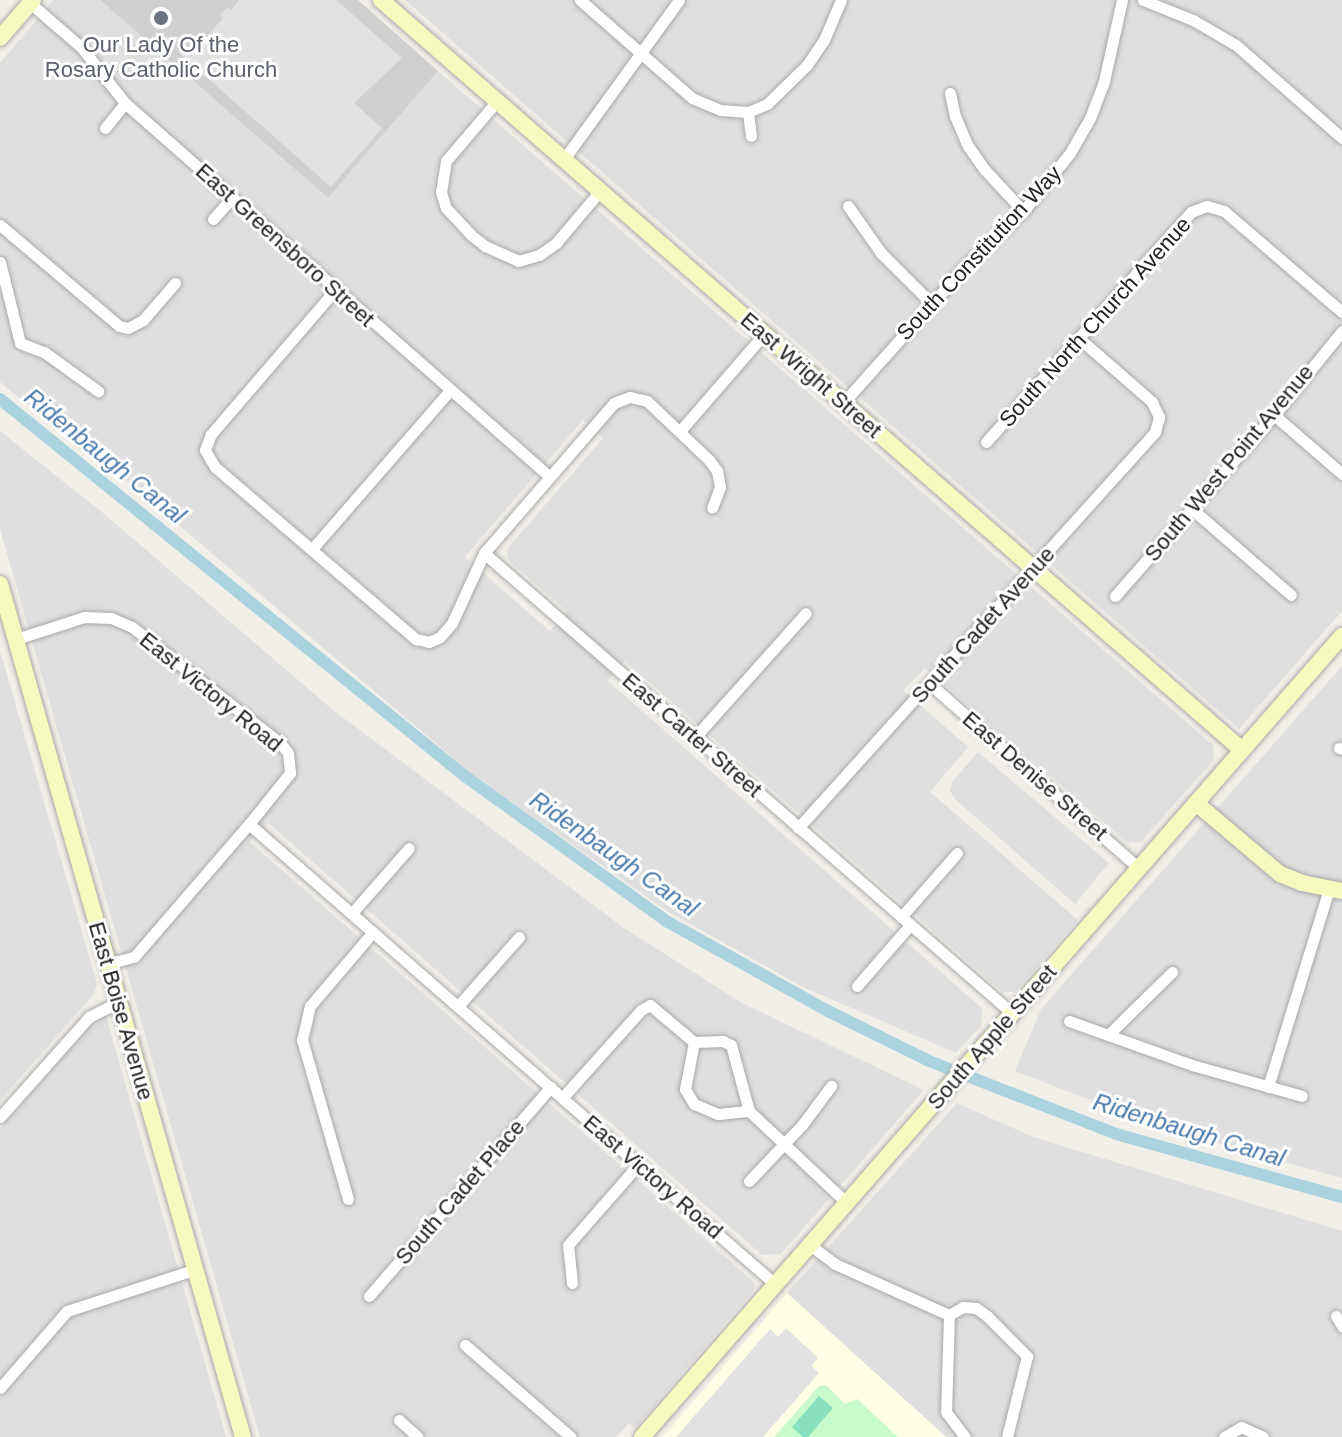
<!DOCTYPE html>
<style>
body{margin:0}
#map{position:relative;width:1342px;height:1437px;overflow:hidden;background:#f2efe9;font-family:Arial,sans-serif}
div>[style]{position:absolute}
.residential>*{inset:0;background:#e0dfdf}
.education>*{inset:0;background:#ffffe5}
.religious>*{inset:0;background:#d0d0d0}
.park>*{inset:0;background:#c8facc}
.pitch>*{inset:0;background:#88e0be}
.parking>*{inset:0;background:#e2e2e2}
.canal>*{height:12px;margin:-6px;padding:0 6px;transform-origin:6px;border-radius:6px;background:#aad3df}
.roads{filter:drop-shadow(0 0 2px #a9a9a9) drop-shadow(0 0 2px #a9a9a9)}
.street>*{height:11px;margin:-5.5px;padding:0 5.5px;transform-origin:5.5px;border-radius:5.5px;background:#fff}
.secondary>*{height:16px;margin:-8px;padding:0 8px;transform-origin:8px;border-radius:8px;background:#f7fabf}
.dots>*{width:22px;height:22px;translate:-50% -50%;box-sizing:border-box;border:4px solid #fff;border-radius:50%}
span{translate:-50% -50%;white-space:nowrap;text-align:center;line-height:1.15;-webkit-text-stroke:6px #fff;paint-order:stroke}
.worship-label{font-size:22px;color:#5b616d}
.street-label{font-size:22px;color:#222}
.water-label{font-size:24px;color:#4a7aab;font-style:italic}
</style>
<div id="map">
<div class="residential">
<div style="clip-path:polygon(evenodd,53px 0,100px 0,328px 198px,438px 71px,1213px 745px,1214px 760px,1141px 842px,1128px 843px,925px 668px,903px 690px,968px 747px,930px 792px,1078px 920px,1015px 992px,1003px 992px,625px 661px,608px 681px,982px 1008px,981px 1026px,956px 1053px,803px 987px,667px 911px,473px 775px,101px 459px,97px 463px,0 382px,0 63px,53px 0,583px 420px,603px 438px,507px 549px,508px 560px,567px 611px,550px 631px,465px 557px,583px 420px)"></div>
<div style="clip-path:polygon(405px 0,1342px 0,1342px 611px,1239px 729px)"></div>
<div style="clip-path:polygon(0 431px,103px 513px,333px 710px,624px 928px,742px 1003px,924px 1090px,781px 1254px,762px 1255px,268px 823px,250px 842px,755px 1283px,754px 1290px,635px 1428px,629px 1423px,616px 1437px,260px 1437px,0 529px)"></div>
<div style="clip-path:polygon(0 651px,97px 983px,94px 994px,0 1101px)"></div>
<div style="clip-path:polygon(1342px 666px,1342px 1178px,1225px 1146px,1111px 1108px,1015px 1071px,1041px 1009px)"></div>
<div style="clip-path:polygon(978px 752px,1109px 863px,1075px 904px,955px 799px,950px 791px,953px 781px)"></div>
<div style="clip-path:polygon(104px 1009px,226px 1437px,0 1437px,0 1129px)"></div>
<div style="clip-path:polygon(957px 1103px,1033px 1137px,1342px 1231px,1342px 1437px,946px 1437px,787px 1293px)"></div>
</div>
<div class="education">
<div style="clip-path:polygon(787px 1293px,946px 1437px,663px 1437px)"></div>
</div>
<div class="religious">
<div style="clip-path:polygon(100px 0,358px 0,438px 71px,328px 198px)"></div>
</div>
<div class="park">
<div style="clip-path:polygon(826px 1385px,845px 1404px,857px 1399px,898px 1437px,774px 1437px,819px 1386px)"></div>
</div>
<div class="pitch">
<div style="clip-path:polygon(819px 1396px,833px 1408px,808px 1437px,803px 1437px,792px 1427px)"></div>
</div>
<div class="parking">
<div style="clip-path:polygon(239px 0,336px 0,402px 58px,354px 103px,382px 128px,331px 187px,179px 53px,186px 45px,194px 51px,223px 18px,220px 15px,227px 7px,231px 10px)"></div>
<div style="clip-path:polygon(786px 1328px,818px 1358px,812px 1366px,819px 1373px,763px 1437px,676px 1437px,770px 1329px,778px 1337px)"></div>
</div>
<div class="canal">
<div style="left:0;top:399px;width:600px;rotate:39.05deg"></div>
<div style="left:466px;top:777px;width:249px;rotate:35.7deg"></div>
<div style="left:668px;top:922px;width:185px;rotate:29.1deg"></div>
<div style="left:830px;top:1012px;width:110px;rotate:26.3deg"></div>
<div style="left:929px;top:1061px;width:201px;rotate:21.3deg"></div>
<div style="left:1116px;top:1134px;width:235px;rotate:15.6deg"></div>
</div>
<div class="roads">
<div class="street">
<div style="left:580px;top:0;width:149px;rotate:41.2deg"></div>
<div style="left:692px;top:98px;width:30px;rotate:23deg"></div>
<div style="left:720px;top:110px;width:28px;rotate:4deg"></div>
<div style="left:748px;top:112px;width:21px;rotate:-23deg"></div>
<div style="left:767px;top:104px;width:56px;rotate:-44.3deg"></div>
<div style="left:807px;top:65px;width:30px;rotate:-56deg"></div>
<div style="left:824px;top:40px;width:43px;rotate:-67deg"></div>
<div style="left:1143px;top:0;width:54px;rotate:21.8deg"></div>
<div style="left:1193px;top:20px;width:50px;rotate:30.2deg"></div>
<div style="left:1236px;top:45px;width:141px;rotate:41.3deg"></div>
<div style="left:30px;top:3px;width:69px;rotate:40.9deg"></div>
<div style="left:82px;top:48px;width:70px;rotate:52deg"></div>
<div style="left:125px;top:103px;width:566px;rotate:41.35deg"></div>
<div style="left:950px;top:93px;width:24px;rotate:78deg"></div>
<div style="left:955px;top:116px;width:33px;rotate:67deg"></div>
<div style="left:968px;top:146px;width:29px;rotate:55deg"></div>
<div style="left:985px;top:170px;width:56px;rotate:47.2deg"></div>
<div style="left:497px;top:101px;width:79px;rotate:130.4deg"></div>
<div style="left:446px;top:161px;width:31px;rotate:99deg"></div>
<div style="left:441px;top:192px;width:17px;rotate:73deg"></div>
<div style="left:446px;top:208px;width:37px;rotate:47deg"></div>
<div style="left:471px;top:235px;width:18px;rotate:38deg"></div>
<div style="left:485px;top:246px;width:36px;rotate:24deg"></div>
<div style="left:518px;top:261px;width:22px;rotate:-16deg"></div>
<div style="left:539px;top:255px;width:21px;rotate:-35deg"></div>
<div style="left:556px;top:243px;width:68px;rotate:-49.8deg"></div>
<div style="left:748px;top:112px;width:24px;rotate:83deg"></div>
<div style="left:105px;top:128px;width:32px;rotate:-51deg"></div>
<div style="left:564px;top:159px;width:196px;rotate:-54.1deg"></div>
<div style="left:848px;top:206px;width:57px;rotate:54.9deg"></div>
<div style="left:881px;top:253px;width:72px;rotate:45deg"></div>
<div style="left:213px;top:219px;width:28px;rotate:-48deg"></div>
<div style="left:0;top:225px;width:156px;rotate:40.3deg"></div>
<div style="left:119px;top:326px;width:9px;rotate:13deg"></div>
<div style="left:128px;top:328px;width:17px;rotate:-28deg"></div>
<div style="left:143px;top:320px;width:49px;rotate:-49.1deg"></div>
<div style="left:0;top:262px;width:83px;rotate:76.1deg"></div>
<div style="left:20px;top:343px;width:26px;rotate:21deg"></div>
<div style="left:44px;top:352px;width:67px;rotate:35.8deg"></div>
<div style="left:335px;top:290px;width:190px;rotate:130.7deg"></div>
<div style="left:211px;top:434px;width:17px;rotate:111deg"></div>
<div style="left:205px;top:450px;width:20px;rotate:60deg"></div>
<div style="left:215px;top:467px;width:265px;rotate:40.6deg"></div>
<div style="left:416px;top:639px;width:13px;rotate:13deg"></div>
<div style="left:429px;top:642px;width:12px;rotate:-24deg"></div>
<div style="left:440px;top:637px;width:18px;rotate:-49deg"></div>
<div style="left:452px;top:623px;width:77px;rotate:-65.4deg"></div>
<div style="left:484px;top:553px;width:198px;rotate:-49.1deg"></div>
<div style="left:614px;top:403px;width:17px;rotate:-21deg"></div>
<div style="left:630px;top:397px;width:17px;rotate:13deg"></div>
<div style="left:647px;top:401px;width:86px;rotate:43.6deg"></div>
<div style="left:709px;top:460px;width:14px;rotate:54deg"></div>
<div style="left:717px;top:471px;width:16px;rotate:79deg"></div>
<div style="left:720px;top:487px;width:22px;rotate:111deg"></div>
<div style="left:843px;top:403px;width:192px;rotate:-48.2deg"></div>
<div style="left:971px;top:260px;width:73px;rotate:-43.3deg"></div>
<div style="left:1024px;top:210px;width:73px;rotate:-51.1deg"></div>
<div style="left:1070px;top:153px;width:40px;rotate:-60.3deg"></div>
<div style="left:1090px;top:118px;width:40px;rotate:-69deg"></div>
<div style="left:1104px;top:81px;width:83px;rotate:-77.5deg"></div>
<div style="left:1274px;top:415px;width:90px;rotate:40.9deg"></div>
<div style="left:680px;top:431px;width:128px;rotate:-49.1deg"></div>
<div style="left:986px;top:442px;width:308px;rotate:-48.3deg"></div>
<div style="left:1191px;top:212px;width:17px;rotate:-21deg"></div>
<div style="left:1207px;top:206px;width:18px;rotate:16deg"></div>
<div style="left:1224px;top:211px;width:155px;rotate:40.6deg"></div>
<div style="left:1192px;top:509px;width:131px;rotate:41deg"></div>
<div style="left:312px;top:549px;width:211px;rotate:-49deg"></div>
<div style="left:484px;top:553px;width:702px;rotate:41.07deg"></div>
<div style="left:1115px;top:596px;width:241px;rotate:-48.7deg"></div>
<div style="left:1274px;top:415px;width:108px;rotate:-51deg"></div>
<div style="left:16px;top:639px;width:71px;rotate:-17.9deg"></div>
<div style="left:84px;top:617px;width:27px;rotate:2deg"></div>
<div style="left:111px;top:618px;width:23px;rotate:23deg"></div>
<div style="left:132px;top:627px;width:189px;rotate:38.1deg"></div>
<div style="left:281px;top:744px;width:11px;rotate:52deg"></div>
<div style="left:288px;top:753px;width:20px;rotate:84deg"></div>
<div style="left:290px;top:773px;width:65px;rotate:128.8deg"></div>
<div style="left:249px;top:824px;width:700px;rotate:41.18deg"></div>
<div style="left:930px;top:684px;width:278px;rotate:41.4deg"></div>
<div style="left:695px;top:737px;width:166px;rotate:-48.2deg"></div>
<div style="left:1339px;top:748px;width:3px;rotate:18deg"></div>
<div style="left:798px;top:828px;width:533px;rotate:-47.96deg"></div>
<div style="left:1155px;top:432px;width:16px;rotate:-75deg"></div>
<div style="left:1159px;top:417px;width:17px;rotate:-115deg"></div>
<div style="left:1152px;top:402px;width:96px;rotate:-138.8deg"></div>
<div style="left:352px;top:913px;width:86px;rotate:-48.8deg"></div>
<div style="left:901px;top:917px;width:85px;rotate:-48.8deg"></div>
<div style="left:107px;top:964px;width:28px;rotate:-15deg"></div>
<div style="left:134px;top:957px;width:176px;rotate:-49.2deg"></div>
<div style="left:857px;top:986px;width:81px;rotate:-49deg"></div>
<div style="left:458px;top:1006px;width:92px;rotate:-48.5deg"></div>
<div style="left:1069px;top:1021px;width:131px;rotate:19.7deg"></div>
<div style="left:1192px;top:1065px;width:114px;rotate:15.7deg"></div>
<div style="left:1108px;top:1035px;width:90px;rotate:-44.5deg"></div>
<div style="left:694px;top:1042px;width:48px;rotate:100.8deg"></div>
<div style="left:685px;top:1089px;width:17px;rotate:59deg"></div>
<div style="left:694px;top:1104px;width:26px;rotate:23deg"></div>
<div style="left:718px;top:1114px;width:31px;rotate:-6deg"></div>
<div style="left:1268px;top:1087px;width:207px;rotate:-72.9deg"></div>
<div style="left:563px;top:1097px;width:117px;rotate:-48.1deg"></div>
<div style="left:641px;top:1010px;width:10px;rotate:-29deg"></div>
<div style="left:650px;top:1005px;width:57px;rotate:40.1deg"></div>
<div style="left:694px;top:1042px;width:29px;rotate:-2deg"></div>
<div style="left:723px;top:1041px;width:9px;rotate:27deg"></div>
<div style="left:731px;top:1045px;width:68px;rotate:74.7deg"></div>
<div style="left:749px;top:1111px;width:134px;rotate:43.2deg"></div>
<div style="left:0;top:1117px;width:134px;rotate:-48.3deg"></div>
<div style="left:89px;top:1017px;width:33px;rotate:-27deg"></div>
<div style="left:749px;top:1181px;width:77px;rotate:-46.6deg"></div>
<div style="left:802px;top:1125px;width:49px;rotate:-53.4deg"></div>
<div style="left:348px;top:1199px;width:166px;rotate:-106.1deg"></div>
<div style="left:302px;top:1040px;width:35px;rotate:-77deg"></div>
<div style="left:310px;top:1006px;width:97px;rotate:-49.6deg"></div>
<div style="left:810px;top:1245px;width:31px;rotate:37deg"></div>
<div style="left:835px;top:1264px;width:125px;rotate:24.1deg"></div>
<div style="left:572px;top:1283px;width:38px;rotate:-96deg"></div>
<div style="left:568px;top:1245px;width:108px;rotate:-48.8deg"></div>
<div style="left:369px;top:1296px;width:277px;rotate:-49deg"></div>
<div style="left:1336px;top:1316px;width:12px;rotate:59deg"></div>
<div style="left:465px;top:1345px;width:140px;rotate:41deg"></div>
<div style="left:0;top:1388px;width:102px;rotate:-49deg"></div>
<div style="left:67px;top:1311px;width:136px;rotate:-18deg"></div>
<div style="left:399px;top:1420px;width:25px;rotate:42deg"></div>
<div style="left:965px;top:1437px;width:31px;rotate:-127deg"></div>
<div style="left:946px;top:1412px;width:97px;rotate:-88.2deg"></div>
<div style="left:949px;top:1315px;width:16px;rotate:-30deg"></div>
<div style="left:963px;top:1307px;width:13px;rotate:4deg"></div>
<div style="left:976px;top:1308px;width:14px;rotate:36deg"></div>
<div style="left:987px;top:1316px;width:57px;rotate:45deg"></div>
<div style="left:1027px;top:1356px;width:83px;rotate:103.9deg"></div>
<div style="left:1224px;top:1437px;width:20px;rotate:-30deg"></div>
<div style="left:1241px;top:1427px;width:24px;rotate:24deg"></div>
</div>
<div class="secondary">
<div style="left:381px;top:0;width:1142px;rotate:41.06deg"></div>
<div style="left:0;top:38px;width:50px;rotate:-49deg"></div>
<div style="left:0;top:584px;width:887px;rotate:74.1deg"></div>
<div style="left:1196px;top:803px;width:110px;rotate:40.2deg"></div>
<div style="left:1280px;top:874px;width:24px;rotate:22deg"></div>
<div style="left:1302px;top:883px;width:41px;rotate:11.3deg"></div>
<div style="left:642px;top:1437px;width:1064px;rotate:-48.85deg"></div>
</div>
</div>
<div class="dots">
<div style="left:161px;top:18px;background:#6b7280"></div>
</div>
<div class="worship-label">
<span style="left:161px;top:57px">Our Lady Of the<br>Rosary Catholic Church</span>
</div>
<div class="street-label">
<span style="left:285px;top:245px;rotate:42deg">East Greensboro Street</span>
<span style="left:979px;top:253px;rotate:-47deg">South Constitution Way</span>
<span style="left:1095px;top:322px;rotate:-48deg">South North Church Avenue</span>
<span style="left:811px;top:375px;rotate:41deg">East Wright Street</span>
<span style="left:1229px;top:463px;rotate:-50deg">South West Point Avenue</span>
<span style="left:983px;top:625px;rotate:-48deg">South Cadet Avenue</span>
<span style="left:211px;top:692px;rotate:39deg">East Victory Road</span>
<span style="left:692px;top:735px;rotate:41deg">East Carter Street</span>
<span style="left:1035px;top:776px;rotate:41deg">East Denise Street</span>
<span style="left:121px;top:1011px;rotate:74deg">East Boise Avenue</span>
<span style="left:992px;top:1037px;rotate:-49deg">South Apple Street</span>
<span style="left:653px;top:1177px;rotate:41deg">East Victory Road</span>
<span style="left:460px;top:1192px;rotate:-49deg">South Cadet Place</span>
</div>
<div class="water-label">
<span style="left:105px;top:456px;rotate:39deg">Ridenbaugh Canal</span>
<span style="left:614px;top:854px;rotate:35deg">Ridenbaugh Canal</span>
<span style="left:1189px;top:1130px;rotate:17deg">Ridenbaugh Canal</span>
</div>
</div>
